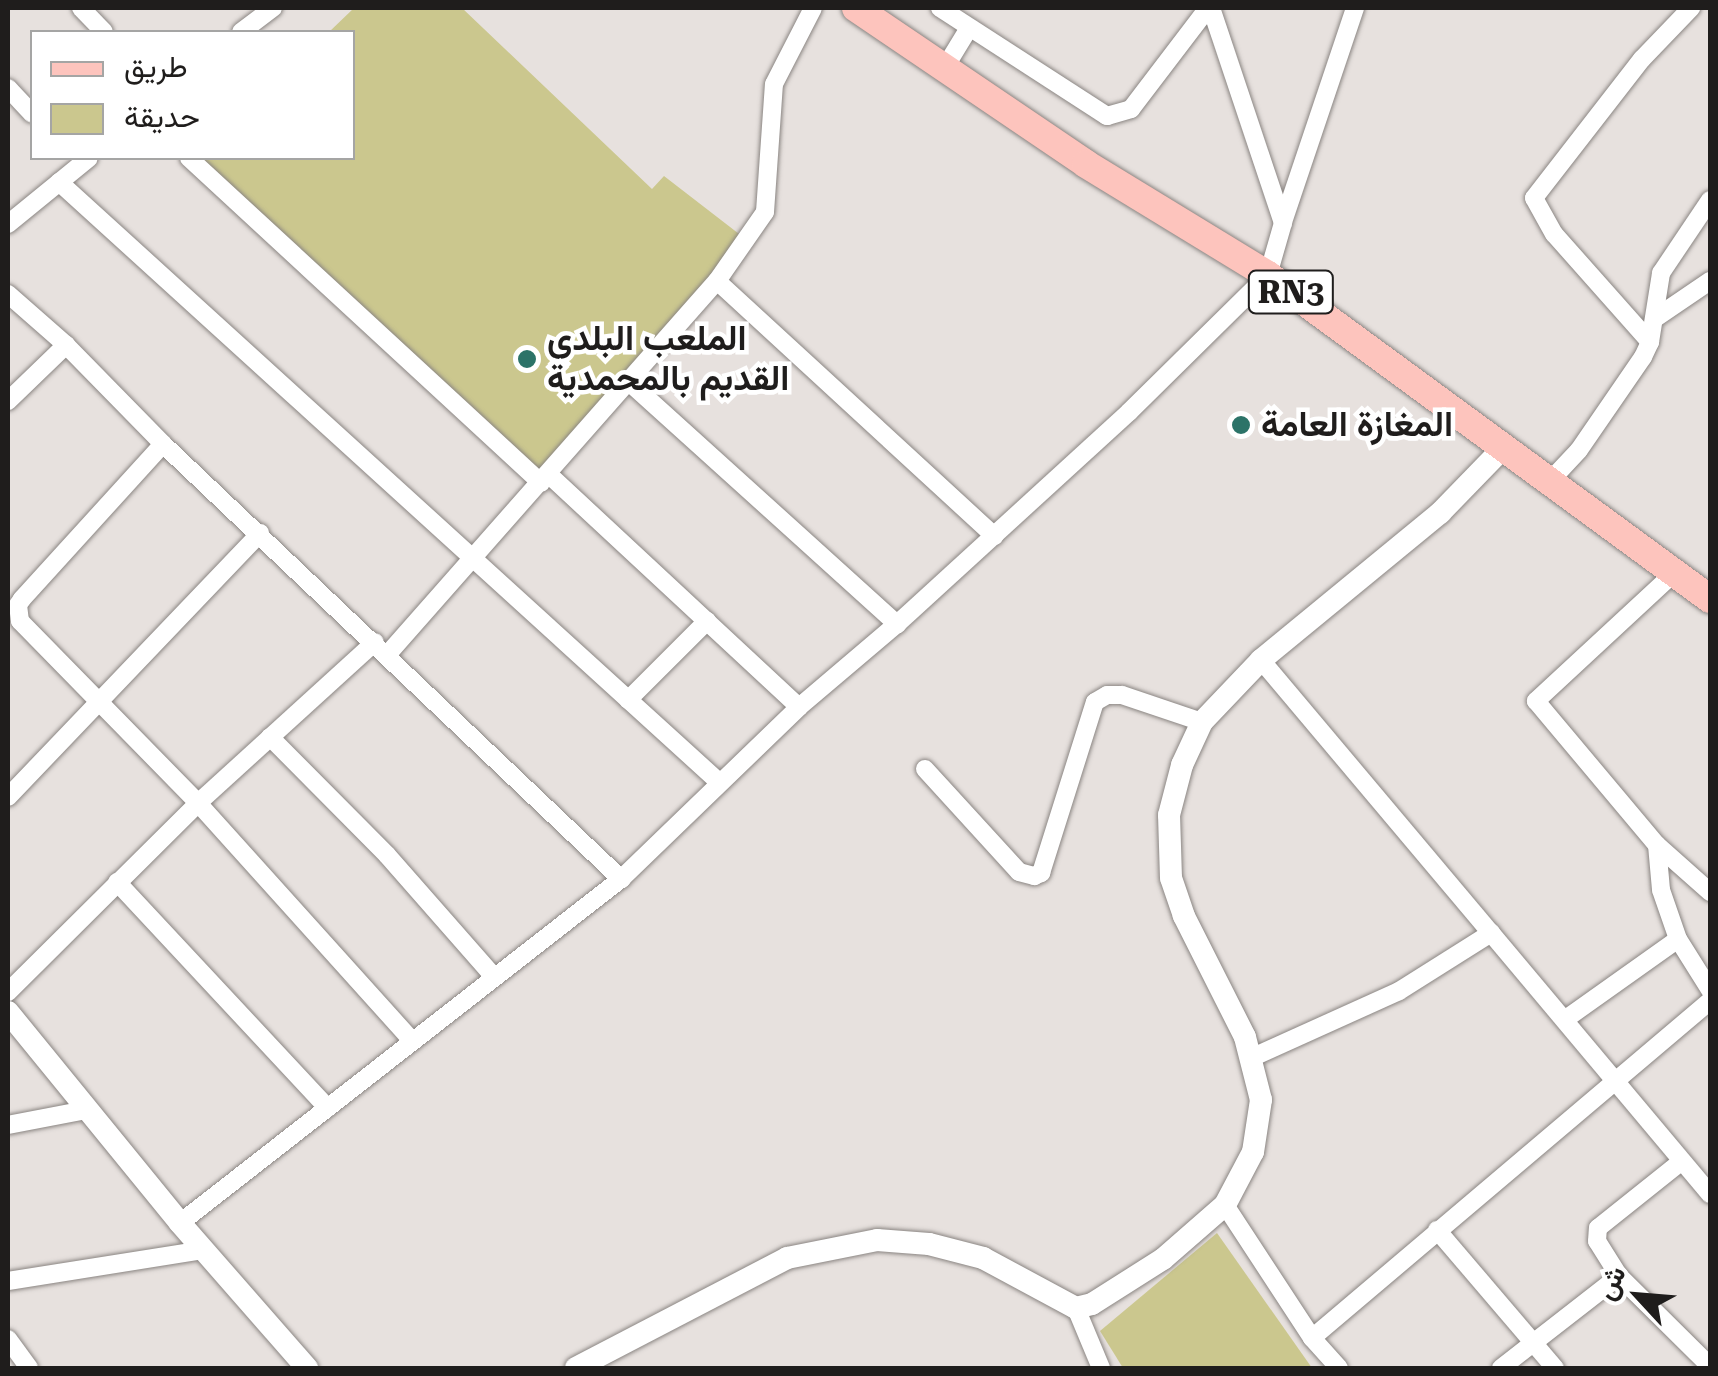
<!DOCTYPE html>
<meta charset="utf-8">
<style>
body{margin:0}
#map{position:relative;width:1718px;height:1376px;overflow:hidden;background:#e7e1de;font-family:"Roboto Serif",Vazirmatn,serif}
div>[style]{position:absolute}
.green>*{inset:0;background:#cbc78e}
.roads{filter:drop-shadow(0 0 2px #8a8582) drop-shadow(0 0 2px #8a8582)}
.minor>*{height:18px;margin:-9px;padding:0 9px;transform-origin:9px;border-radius:9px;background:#fff}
.tertiary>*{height:22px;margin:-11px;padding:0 11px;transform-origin:11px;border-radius:11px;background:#fff}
.primary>*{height:28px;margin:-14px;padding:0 14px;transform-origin:14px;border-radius:14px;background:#fdc4bd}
.dots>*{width:28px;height:28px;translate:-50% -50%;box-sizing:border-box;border:5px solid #fff;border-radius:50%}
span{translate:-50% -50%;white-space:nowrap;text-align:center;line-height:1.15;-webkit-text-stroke:9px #fff;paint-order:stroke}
.shield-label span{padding:2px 8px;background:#fff;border:2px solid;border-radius:8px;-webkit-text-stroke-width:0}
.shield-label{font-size:32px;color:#1f1d1c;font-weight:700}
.poi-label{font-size:35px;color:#1f1d1c;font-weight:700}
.left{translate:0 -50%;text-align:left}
.frame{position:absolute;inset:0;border:10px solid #1f1d1c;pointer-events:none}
.legend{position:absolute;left:30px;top:30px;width:325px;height:130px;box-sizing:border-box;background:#fff;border:2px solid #a5a5a4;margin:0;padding:12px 18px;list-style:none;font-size:30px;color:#1f1d1c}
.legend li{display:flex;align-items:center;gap:20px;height:50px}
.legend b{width:50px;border:2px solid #a5a5a4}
.north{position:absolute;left:1588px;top:1246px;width:100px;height:100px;-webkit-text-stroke:8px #fff;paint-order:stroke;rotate:296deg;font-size:28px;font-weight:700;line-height:40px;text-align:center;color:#1f1d1c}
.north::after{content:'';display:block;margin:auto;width:35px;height:45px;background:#1f1d1c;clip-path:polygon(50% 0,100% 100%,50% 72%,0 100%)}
</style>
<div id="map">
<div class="green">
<div style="clip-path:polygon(354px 8px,462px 8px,652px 189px,664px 176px,743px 237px,543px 480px,199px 164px,206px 158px,352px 158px,352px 32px,329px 32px)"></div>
<div style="clip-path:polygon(1217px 1233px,1312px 1368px,1123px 1368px,1100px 1331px)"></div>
</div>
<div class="roads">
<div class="minor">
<div style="left:81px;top:8px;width:33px;rotate:46deg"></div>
<div style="left:940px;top:8px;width:199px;rotate:32.9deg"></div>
<div style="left:1107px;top:116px;width:25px;rotate:-16deg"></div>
<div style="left:1131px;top:109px;width:127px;rotate:-52.7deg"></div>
<div style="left:241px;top:32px;width:40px;rotate:-37deg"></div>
<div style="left:944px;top:69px;width:48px;rotate:-58.6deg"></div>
<div style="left:8px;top:88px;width:35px;rotate:47deg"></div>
<div style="left:189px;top:158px;width:479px;rotate:42.7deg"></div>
<div style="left:59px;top:182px;width:893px;rotate:42.28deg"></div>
<div style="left:1283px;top:222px;width:226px;rotate:-71.4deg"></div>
<div style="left:8px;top:224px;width:104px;rotate:-39.2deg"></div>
<div style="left:717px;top:281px;width:84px;rotate:-55.2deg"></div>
<div style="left:765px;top:212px;width:128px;rotate:-86deg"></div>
<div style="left:774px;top:84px;width:85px;rotate:-62.8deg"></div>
<div style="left:8px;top:294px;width:77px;rotate:41.3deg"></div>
<div style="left:66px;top:345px;width:139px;rotate:45.6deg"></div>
<div style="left:163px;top:444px;width:632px;rotate:43.52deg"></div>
<div style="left:1654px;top:319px;width:68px;rotate:-34.2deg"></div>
<div style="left:1650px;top:342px;width:144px;rotate:-131.6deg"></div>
<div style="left:1554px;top:234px;width:41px;rotate:-119.1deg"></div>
<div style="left:1534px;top:198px;width:176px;rotate:-52.2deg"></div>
<div style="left:1642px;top:59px;width:71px;rotate:-46.1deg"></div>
<div style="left:628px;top:381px;width:363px;rotate:42.1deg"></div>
<div style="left:8px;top:401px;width:81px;rotate:-44deg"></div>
<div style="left:163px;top:444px;width:210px;rotate:132.3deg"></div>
<div style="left:22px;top:599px;width:7px;rotate:124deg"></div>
<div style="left:18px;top:605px;width:16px;rotate:83deg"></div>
<div style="left:20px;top:621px;width:255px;rotate:45.6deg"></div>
<div style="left:198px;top:803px;width:320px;rotate:48deg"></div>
<div style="left:1550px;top:481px;width:42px;rotate:-46.9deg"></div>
<div style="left:1579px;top:450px;width:113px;rotate:-55.5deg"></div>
<div style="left:1643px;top:357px;width:17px;rotate:-65deg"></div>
<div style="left:1650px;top:342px;width:70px;rotate:-80.9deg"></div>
<div style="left:1661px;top:273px;width:88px;rotate:-56.1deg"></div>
<div style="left:1673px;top:574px;width:187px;rotate:137.2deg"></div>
<div style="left:1536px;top:701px;width:188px;rotate:50deg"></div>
<div style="left:1657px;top:845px;width:45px;rotate:84.9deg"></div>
<div style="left:1661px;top:890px;width:52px;rotate:70.9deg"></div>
<div style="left:1678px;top:939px;width:60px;rotate:57.9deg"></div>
<div style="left:387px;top:655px;width:499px;rotate:-48.6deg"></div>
<div style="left:717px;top:281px;width:377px;rotate:42.6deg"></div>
<div style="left:1261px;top:660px;width:357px;rotate:49.9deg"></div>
<div style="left:628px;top:700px;width:112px;rotate:-45deg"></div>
<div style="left:799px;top:707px;width:128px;rotate:-40.3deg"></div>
<div style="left:897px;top:624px;width:314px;rotate:-42.4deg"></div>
<div style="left:1129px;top:412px;width:195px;rotate:-44.6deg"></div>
<div style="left:1268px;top:275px;width:54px;rotate:-73.9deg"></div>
<div style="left:1283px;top:223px;width:227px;rotate:-108.5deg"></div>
<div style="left:270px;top:737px;width:166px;rotate:45.2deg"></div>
<div style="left:387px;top:855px;width:162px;rotate:48.7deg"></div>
<div style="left:925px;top:769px;width:139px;rotate:47.6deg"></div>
<div style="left:1019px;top:872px;width:16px;rotate:15deg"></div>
<div style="left:1034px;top:876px;width:8px;rotate:-23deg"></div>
<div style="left:1041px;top:873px;width:179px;rotate:-72.5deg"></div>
<div style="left:1095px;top:702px;width:14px;rotate:-30deg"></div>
<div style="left:1107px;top:695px;width:15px"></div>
<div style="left:1122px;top:695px;width:84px;rotate:18.6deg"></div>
<div style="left:8px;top:797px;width:365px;rotate:-46.3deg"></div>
<div style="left:1657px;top:845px;width:71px;rotate:41.6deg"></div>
<div style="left:117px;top:882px;width:309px;rotate:47deg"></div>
<div style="left:8px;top:992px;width:268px;rotate:-44.8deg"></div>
<div style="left:198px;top:803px;width:239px;rotate:-42.3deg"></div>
<div style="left:1567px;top:1018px;width:136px;rotate:-35.4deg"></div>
<div style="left:1253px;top:1057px;width:160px;rotate:-24.3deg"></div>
<div style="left:1399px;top:991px;width:109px;rotate:-32.2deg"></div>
<div style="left:1491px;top:933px;width:341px;rotate:50deg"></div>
<div style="left:8px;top:1125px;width:79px;rotate:-10.9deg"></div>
<div style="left:1225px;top:1205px;width:159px;rotate:56.8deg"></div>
<div style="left:1312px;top:1338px;width:40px;rotate:48deg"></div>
<div style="left:180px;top:1223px;width:559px;rotate:-37.96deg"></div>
<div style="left:621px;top:879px;width:248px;rotate:-44deg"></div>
<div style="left:799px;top:707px;width:341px;rotate:-137.1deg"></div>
<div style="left:1437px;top:1230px;width:182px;rotate:49.5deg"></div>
<div style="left:1619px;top:1276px;width:128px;rotate:44.7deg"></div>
<div style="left:8px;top:1281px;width:197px;rotate:-9deg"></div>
<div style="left:1076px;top:1308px;width:65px;rotate:67.4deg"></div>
<div style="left:1312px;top:1338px;width:522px;rotate:-40.26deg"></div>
<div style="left:8px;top:1339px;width:36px;rotate:54deg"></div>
<div style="left:1501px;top:1368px;width:150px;rotate:-37.9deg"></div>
<div style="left:1619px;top:1276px;width:41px;rotate:-122.2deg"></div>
<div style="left:1597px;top:1241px;width:13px;rotate:-86deg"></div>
<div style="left:1598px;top:1228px;width:107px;rotate:-38.6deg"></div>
</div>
<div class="tertiary">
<div style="left:8px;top:1012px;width:272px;rotate:50.8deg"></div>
<div style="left:180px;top:1223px;width:193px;rotate:48.8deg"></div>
<div style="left:576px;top:1368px;width:238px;rotate:-27.5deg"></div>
<div style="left:787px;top:1258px;width:92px;rotate:-11.3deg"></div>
<div style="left:877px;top:1240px;width:52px;rotate:4.4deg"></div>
<div style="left:929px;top:1244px;width:56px;rotate:14.5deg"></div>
<div style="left:983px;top:1258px;width:106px;rotate:28.3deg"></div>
<div style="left:1076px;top:1308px;width:16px;rotate:-14deg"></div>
<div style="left:1092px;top:1304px;width:84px;rotate:-32.4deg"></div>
<div style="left:1163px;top:1259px;width:82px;rotate:-41.1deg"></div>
<div style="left:1225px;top:1205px;width:60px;rotate:-62.2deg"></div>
<div style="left:1253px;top:1152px;width:53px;rotate:-81.3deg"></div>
<div style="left:1261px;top:1100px;width:65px;rotate:-104.3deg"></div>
<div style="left:1245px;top:1037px;width:136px;rotate:-116.8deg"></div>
<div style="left:1184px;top:916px;width:40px;rotate:-108.9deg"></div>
<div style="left:1171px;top:878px;width:63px;rotate:-91.8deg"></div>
<div style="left:1169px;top:815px;width:52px;rotate:-75.4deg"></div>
<div style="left:1182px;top:765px;width:47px;rotate:-65.1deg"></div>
<div style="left:1202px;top:722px;width:86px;rotate:-46.4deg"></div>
<div style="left:1261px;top:660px;width:232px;rotate:-39.4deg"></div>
<div style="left:1440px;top:513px;width:92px;rotate:-45.9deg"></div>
</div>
<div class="primary">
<div style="left:856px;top:8px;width:278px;rotate:34.1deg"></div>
<div style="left:1086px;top:164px;width:213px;rotate:31.4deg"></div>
<div style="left:1268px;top:275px;width:548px;rotate:36.24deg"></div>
</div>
</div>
<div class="dots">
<div style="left:527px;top:359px;background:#2c7368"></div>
<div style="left:1241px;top:425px;background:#2c7368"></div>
</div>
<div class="shield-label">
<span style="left:1291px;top:292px">RN3</span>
</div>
<div class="poi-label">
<span class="left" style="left:547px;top:359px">الملعب البلدي<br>القديم بالمحمدية</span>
<span class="left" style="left:1261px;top:425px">المغازة العامة</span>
</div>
<div class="frame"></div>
<ul class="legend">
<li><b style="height:12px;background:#fdc4bd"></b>طريق</li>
<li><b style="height:28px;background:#cbc78e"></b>حديقة</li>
</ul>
<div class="north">ش</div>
</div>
